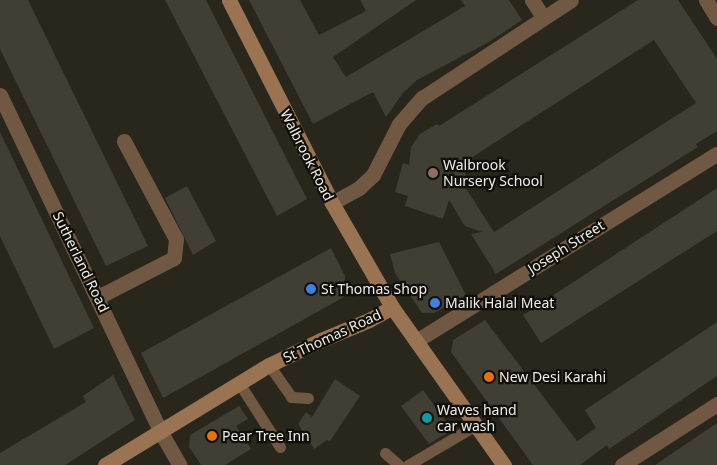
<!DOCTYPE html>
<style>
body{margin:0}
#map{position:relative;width:717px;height:465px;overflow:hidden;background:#29261c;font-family:"Noto Sans",sans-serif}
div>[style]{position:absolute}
.building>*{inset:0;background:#413e34}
.lane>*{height:11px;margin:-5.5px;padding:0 5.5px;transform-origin:5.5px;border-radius:5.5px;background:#705843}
.street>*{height:15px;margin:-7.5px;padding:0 7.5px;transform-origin:7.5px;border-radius:7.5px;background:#705843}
.secondary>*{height:15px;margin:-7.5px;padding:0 7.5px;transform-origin:7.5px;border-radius:7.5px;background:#997352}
.dots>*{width:14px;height:14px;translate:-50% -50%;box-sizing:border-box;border:2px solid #100f0b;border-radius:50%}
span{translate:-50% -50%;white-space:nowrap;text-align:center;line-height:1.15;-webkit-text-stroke:4.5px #100f0b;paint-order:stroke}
.street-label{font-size:14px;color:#efede7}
.poi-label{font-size:14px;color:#efede7}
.left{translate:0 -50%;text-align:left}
</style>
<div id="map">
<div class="building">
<div style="clip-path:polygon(0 0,28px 0,148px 246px,106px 266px,0 49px)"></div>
<div style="clip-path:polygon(165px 0,206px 0,307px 199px,277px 216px)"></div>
<div style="clip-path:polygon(249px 0,300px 0,319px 35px,366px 11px,360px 0,416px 0,333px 57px,346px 77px,465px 6px,461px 0,509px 0,522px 20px,489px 42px,417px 80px,403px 93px,386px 117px,373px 92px,313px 124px)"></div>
<div style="clip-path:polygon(evenodd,638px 0,678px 0,717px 59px,717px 131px,696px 144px,698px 147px,496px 274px,471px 234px,482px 232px,465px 226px,449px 200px,443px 219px,405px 206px,408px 196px,395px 192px,403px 163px,409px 165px,411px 147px,420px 134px,437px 124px,439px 126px,638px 0,654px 40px,696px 103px,494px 232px,465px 187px,471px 183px,460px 165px,654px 40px)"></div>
<div style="clip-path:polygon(0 132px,94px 328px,54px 349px,0 236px)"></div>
<div style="clip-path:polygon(187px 186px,216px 241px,193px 255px,165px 198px)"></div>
<div style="clip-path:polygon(717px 188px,717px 231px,541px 343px,523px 315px)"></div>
<div style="clip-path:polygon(439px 242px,466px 295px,434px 313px,422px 313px,395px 273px,390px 254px)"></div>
<div style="clip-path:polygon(331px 248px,345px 276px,344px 297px,163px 398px,141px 353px)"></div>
<div style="clip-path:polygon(485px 320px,577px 441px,596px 428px,585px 410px,717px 322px,717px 376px,609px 449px,607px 445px,580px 465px,533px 465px,451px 352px,453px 340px)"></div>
<div style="clip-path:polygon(113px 375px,135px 420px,65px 465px,0 465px,0 453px,86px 402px,83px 396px)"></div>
<div style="clip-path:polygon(335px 379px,360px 396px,330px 441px,327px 440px,314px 449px,298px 424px,306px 412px,312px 417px)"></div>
<div style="clip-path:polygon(423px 390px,452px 430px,429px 444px,401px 406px)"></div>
<div style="clip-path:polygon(239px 406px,248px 419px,236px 426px,251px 449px,225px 465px,201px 465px,189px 447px,190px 435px)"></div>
<div style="clip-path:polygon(717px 423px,717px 465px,655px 465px)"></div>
</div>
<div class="lane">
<div style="left:269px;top:365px;width:39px;rotate:55deg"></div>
<div style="left:291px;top:397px;width:17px;rotate:3deg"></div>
<div style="left:239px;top:383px;width:76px;rotate:57.4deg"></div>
<div style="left:385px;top:453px;width:18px;rotate:41deg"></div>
<div style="left:408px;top:465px;width:79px;rotate:-30.5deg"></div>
</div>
<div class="street">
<div style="left:532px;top:0;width:20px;rotate:57deg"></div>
<div style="left:706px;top:0;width:21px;rotate:59deg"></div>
<div style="left:0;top:95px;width:372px;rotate:64.5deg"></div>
<div style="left:160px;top:431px;width:39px;rotate:60deg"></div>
<div style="left:332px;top:203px;width:31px;rotate:-29deg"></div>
<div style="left:359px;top:188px;width:19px;rotate:-43deg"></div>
<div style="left:373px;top:175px;width:57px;rotate:-63deg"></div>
<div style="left:399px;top:124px;width:35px;rotate:-49deg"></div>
<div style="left:422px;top:98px;width:178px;rotate:-33.3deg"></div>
<div style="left:98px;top:297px;width:85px;rotate:-27.2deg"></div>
<div style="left:174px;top:258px;width:19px;rotate:-84deg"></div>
<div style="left:176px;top:239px;width:111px;rotate:-118deg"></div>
<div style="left:416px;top:341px;width:354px;rotate:-31.9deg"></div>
<div style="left:622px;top:465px;width:113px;rotate:-32.7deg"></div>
</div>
<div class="secondary">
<div style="left:229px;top:0;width:228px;rotate:63.1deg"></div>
<div style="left:332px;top:203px;width:120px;rotate:60deg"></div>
<div style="left:392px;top:307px;width:194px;rotate:54.7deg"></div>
<div style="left:105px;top:465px;width:192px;rotate:-31.4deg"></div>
<div style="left:269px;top:365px;width:58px;rotate:-25.7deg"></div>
<div style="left:321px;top:340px;width:52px;rotate:-22.6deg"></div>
<div style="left:369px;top:320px;width:26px;rotate:-29deg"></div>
</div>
<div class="dots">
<div style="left:433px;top:173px;background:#8d6e63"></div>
<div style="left:311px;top:289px;background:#3f7fe0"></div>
<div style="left:435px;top:303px;background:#3f7fe0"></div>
<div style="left:489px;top:377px;background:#e8710a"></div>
<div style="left:427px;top:418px;background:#0f9aa8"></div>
<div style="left:212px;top:436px;background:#e8710a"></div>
</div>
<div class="street-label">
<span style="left:307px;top:155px;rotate:63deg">Walbrook Road</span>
<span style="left:566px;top:247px;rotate:-32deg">Joseph Street</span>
<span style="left:81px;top:262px;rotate:64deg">Sutherland Road</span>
<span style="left:332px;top:336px;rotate:-25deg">St Thomas Road</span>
</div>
<div class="poi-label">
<span class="left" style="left:443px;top:173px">Walbrook<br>Nursery School</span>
<span class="left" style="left:321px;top:289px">St Thomas Shop</span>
<span class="left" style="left:445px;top:303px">Malik Halal Meat</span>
<span class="left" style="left:499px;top:377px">New Desi Karahi</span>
<span class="left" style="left:437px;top:418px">Waves hand<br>car wash</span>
<span class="left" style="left:222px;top:436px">Pear Tree Inn</span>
</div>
</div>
